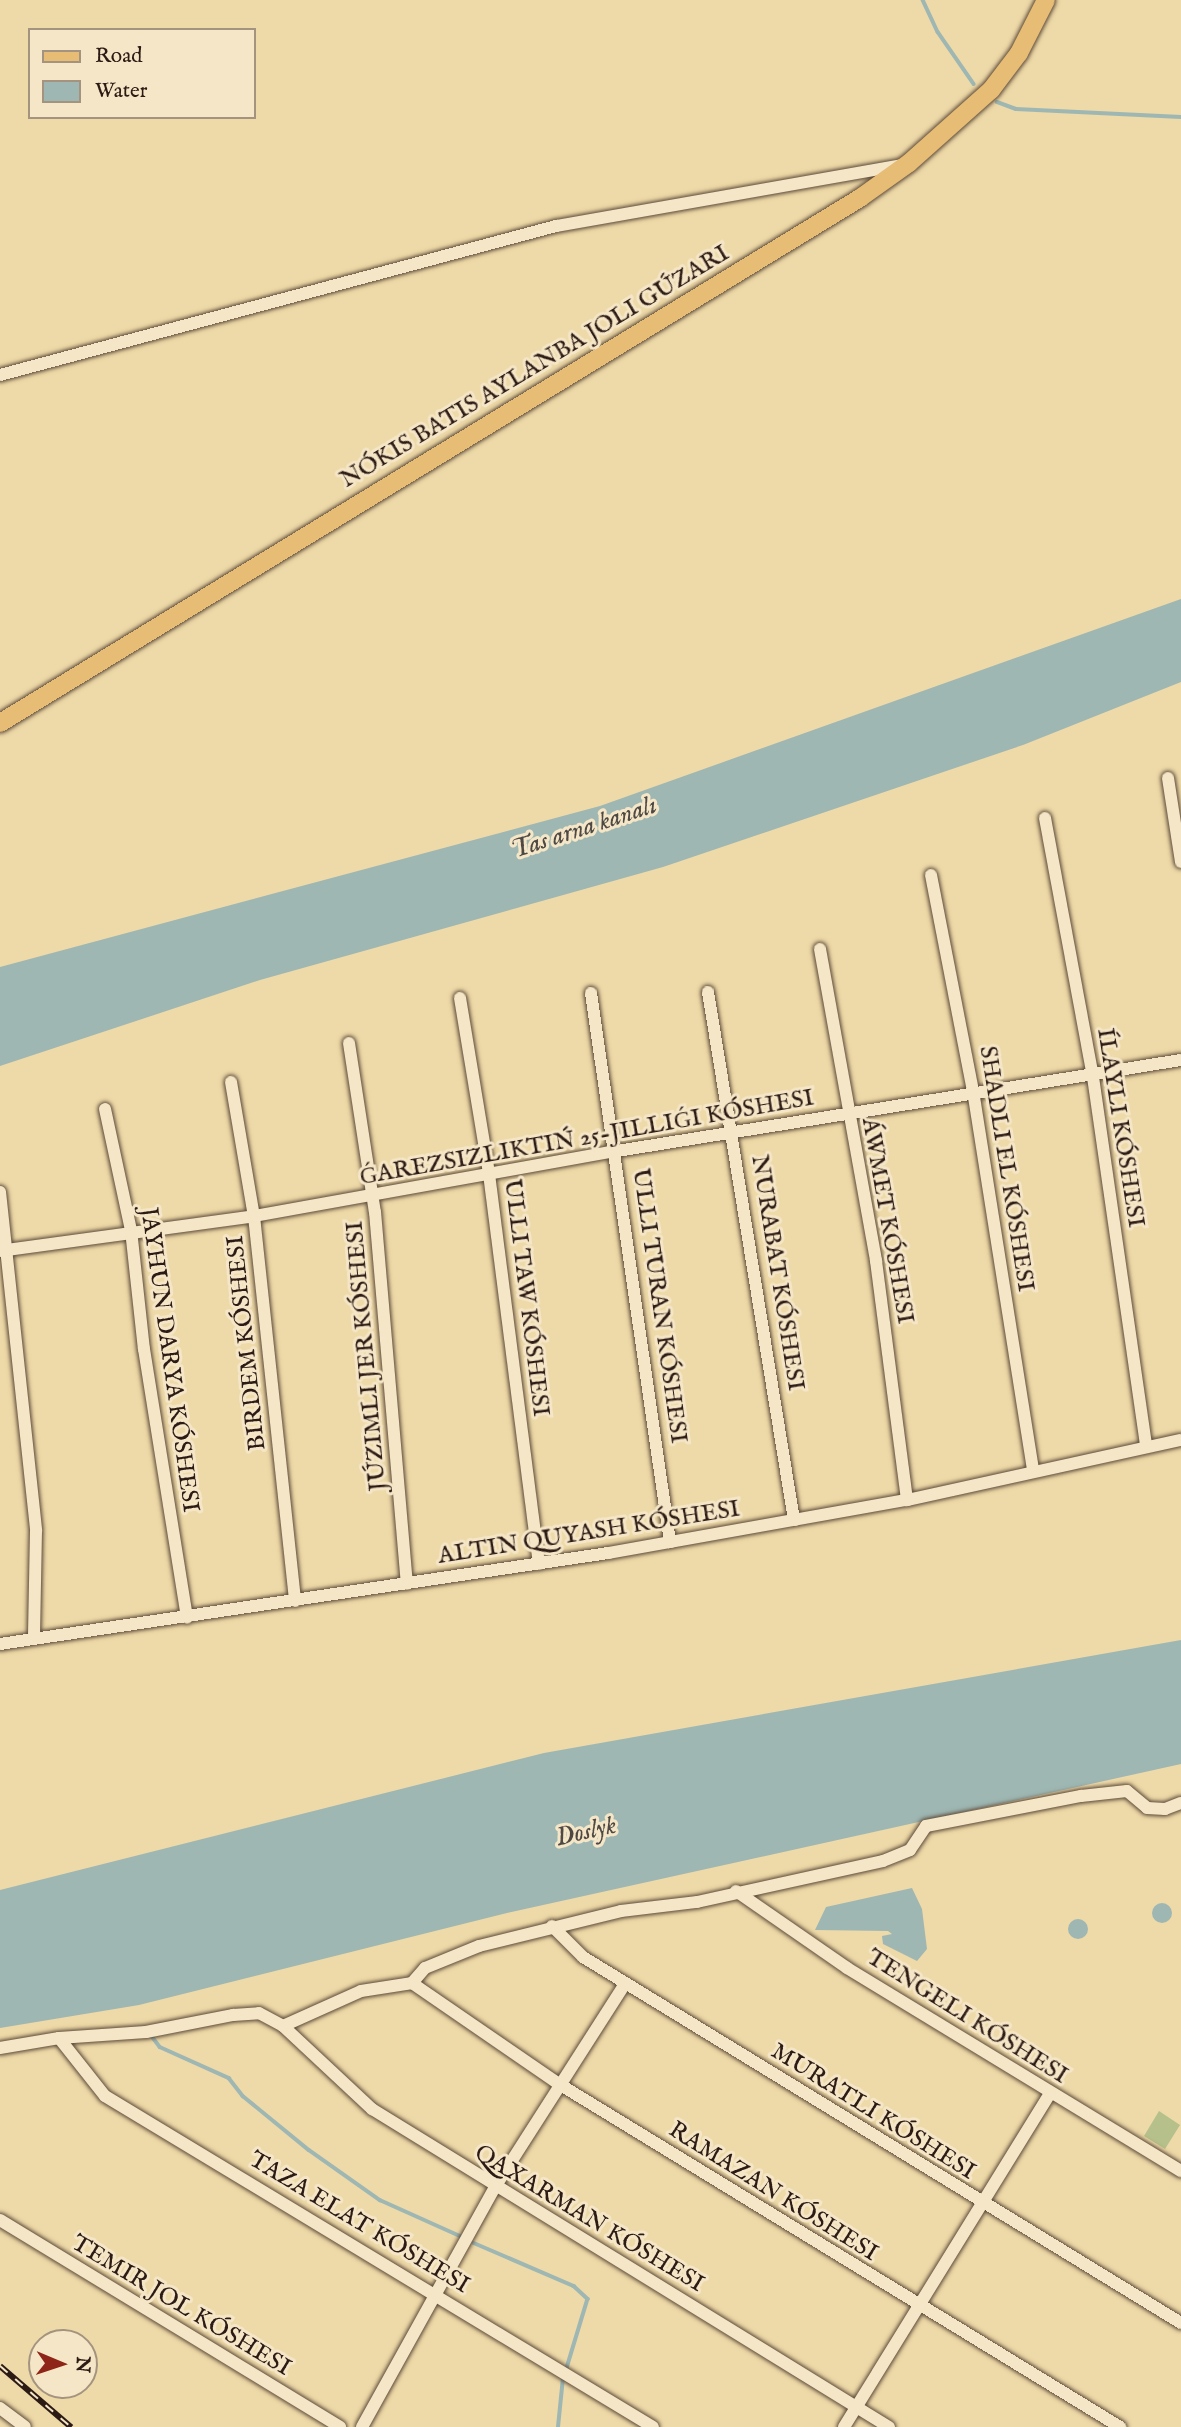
<!DOCTYPE html>
<meta charset="utf-8">
<style>
body{margin:0}
#map{position:relative;width:1181px;height:2427px;overflow:hidden;background:#eed9a8;font-family:"IM FELL English",serif}
div>[style]{position:absolute}
.green>*{inset:0;background:#b6c08a}
.water>*{inset:0;background:#9eb7b3}
.round{border-radius:50%}
.stream>*{height:3.5px;margin:-1.75px;padding:0 1.75px;transform-origin:1.75px;border-radius:1.75px;background:#9eb7b3}
.roads{filter:drop-shadow(0 0 2px #5c4a39) drop-shadow(0 0 2px #5c4a39)}
.minor>*{height:12px;margin:-6px;padding:0 6px;transform-origin:6px;border-radius:6px;background:#f4e6c6}
.primary>*{height:18px;margin:-9px;padding:0 9px;transform-origin:9px;border-radius:9px;background:#e7bc74}
.rail>*{height:6px;margin-top:-3px;transform-origin:0;background:repeating-linear-gradient(90deg,#f4e6c6 0 10px,#2c1a14 0 20px);box-sizing:border-box;border-block:2px solid #2c1a14}
span{translate:-50% -50%;white-space:nowrap;text-align:center;line-height:1.15;-webkit-text-stroke:6px #f4e6c6;paint-order:stroke}
.street-label{font-size:24px;color:#2c1a14}
.water-label{font-size:26px;color:#4e4944;font-style:italic}
.legend{position:absolute;left:28px;top:28px;width:228px;height:91px;box-sizing:border-box;background:#f4e6c6;border:2px solid #a4947f;margin:0;padding:9px 12px;list-style:none;font-size:21px;color:#2c1a14}
.legend li{display:flex;align-items:center;gap:14px;height:35px}
.legend b{width:35px;border:2px solid #a4947f}
.north{position:absolute;left:28px;top:2329px;width:70px;height:70px;box-sizing:border-box;background:#f4e6c6;border:2px solid #a4947f;border-radius:50%;rotate:92deg;font-size:19px;font-weight:700;line-height:28px;text-align:center;color:#2c1a14}
.north::after{content:'';display:block;margin:auto;width:24px;height:32px;background:#8f2418;clip-path:polygon(50% 0,100% 100%,50% 72%,0 100%)}
</style>
<div id="map">
<div class="green">
<div style="clip-path:polygon(1159px 2111px,1180px 2125px,1165px 2149px,1144px 2136px)"></div>
</div>
<div class="water">
<div style="clip-path:polygon(1181px 599px,1181px 682px,1023px 745px,663px 867px,260px 980px,0 1066px,0 967px,600px 806px)"></div>
<div style="clip-path:polygon(1181px 1640px,1181px 1764px,507px 1913px,139px 2005px,0 2028px,0 1890px,544px 1753px)"></div>
<div style="clip-path:polygon(912px 1888px,922px 1909px,927px 1949px,917px 1961px,883px 1944px,882px 1936px,892px 1934px,888px 1931px,815px 1930px,826px 1907px)"></div>
<div class="round" style="left:1152px;top:1903px;width:20px;height:20px"></div>
<div class="round" style="left:1068px;top:1919px;width:20px;height:20px"></div>
</div>
<div class="stream">
<div style="left:923px;top:0;width:35px;rotate:65deg"></div>
<div style="left:938px;top:32px;width:63px;rotate:55.3deg"></div>
<div style="left:997px;top:102px;width:20px;rotate:20deg"></div>
<div style="left:1016px;top:109px;width:165px;rotate:2.8deg"></div>
<div style="left:151px;top:2035px;width:15px;rotate:53deg"></div>
<div style="left:160px;top:2047px;width:76px;rotate:24.2deg"></div>
<div style="left:229px;top:2078px;width:23px;rotate:52deg"></div>
<div style="left:243px;top:2096px;width:85px;rotate:39.3deg"></div>
<div style="left:309px;top:2150px;width:87px;rotate:35.2deg"></div>
<div style="left:380px;top:2200px;width:88px;rotate:24.2deg"></div>
<div style="left:474px;top:2243px;width:109px;rotate:23.3deg"></div>
<div style="left:574px;top:2286px;width:19px;rotate:43deg"></div>
<div style="left:588px;top:2299px;width:72px;rotate:106.9deg"></div>
<div style="left:558px;top:2427px;width:49px;rotate:-84.2deg"></div>
</div>
<div class="roads">
<div class="minor">
<div style="left:0;top:375px;width:576px;rotate:-15deg"></div>
<div style="left:556px;top:226px;width:355px;rotate:-10deg"></div>
<div style="left:1168px;top:778px;width:85px;rotate:81.2deg"></div>
<div style="left:1045px;top:818px;width:263px;rotate:79.5deg"></div>
<div style="left:1093px;top:1077px;width:373px;rotate:81.8deg"></div>
<div style="left:931px;top:875px;width:226px;rotate:79deg"></div>
<div style="left:974px;top:1097px;width:378px;rotate:81deg"></div>
<div style="left:820px;top:949px;width:317px;rotate:79.8deg"></div>
<div style="left:876px;top:1261px;width:241px;rotate:82.6deg"></div>
<div style="left:708px;top:992px;width:535px;rotate:80.75deg"></div>
<div style="left:591px;top:993px;width:555px;rotate:81.81deg"></div>
<div style="left:460px;top:998px;width:178px;rotate:80.6deg"></div>
<div style="left:489px;top:1174px;width:393px;rotate:82.7deg"></div>
<div style="left:349px;top:1043px;width:171px;rotate:81.3deg"></div>
<div style="left:375px;top:1212px;width:373px;rotate:85.1deg"></div>
<div style="left:231px;top:1082px;width:136px;rotate:80.3deg"></div>
<div style="left:254px;top:1216px;width:387px;rotate:83.9deg"></div>
<div style="left:105px;top:1109px;width:124px;rotate:77.9deg"></div>
<div style="left:131px;top:1230px;width:120px;rotate:83.8deg"></div>
<div style="left:144px;top:1349px;width:272px;rotate:80.9deg"></div>
<div style="left:0;top:1192px;width:341px;rotate:83.9deg"></div>
<div style="left:36px;top:1531px;width:108px;rotate:91.1deg"></div>
<div style="left:0;top:1251px;width:256px;rotate:-7.8deg"></div>
<div style="left:254px;top:1216px;width:369px;rotate:-10.2deg"></div>
<div style="left:617px;top:1151px;width:571px;rotate:-9.17deg"></div>
<div style="left:0;top:1644px;width:615px;rotate:-8.51deg"></div>
<div style="left:608px;top:1553px;width:304px;rotate:-10.1deg"></div>
<div style="left:907px;top:1500px;width:280px;rotate:-12.4deg"></div>
<div style="left:736px;top:1891px;width:135px;rotate:34.7deg"></div>
<div style="left:847px;top:1968px;width:391px;rotate:31.3deg"></div>
<div style="left:552px;top:1926px;width:44px;rotate:45deg"></div>
<div style="left:583px;top:1957px;width:701px;rotate:31.47deg"></div>
<div style="left:412px;top:1983px;width:178px;rotate:34.5deg"></div>
<div style="left:559px;top:2084px;width:658px;rotate:31.44deg"></div>
<div style="left:283px;top:2026px;width:122px;rotate:43deg"></div>
<div style="left:372px;top:2109px;width:607px;rotate:31.6deg"></div>
<div style="left:59px;top:2038px;width:74px;rotate:51.6deg"></div>
<div style="left:105px;top:2096px;width:640px;rotate:31.13deg"></div>
<div style="left:0;top:2048px;width:60px;rotate:-9.6deg"></div>
<div style="left:59px;top:2038px;width:87px;rotate:-3.9deg"></div>
<div style="left:146px;top:2032px;width:89px;rotate:-11.1deg"></div>
<div style="left:233px;top:2015px;width:26px;rotate:-4deg"></div>
<div style="left:259px;top:2013px;width:27px;rotate:28deg"></div>
<div style="left:283px;top:2026px;width:85px;rotate:-24.2deg"></div>
<div style="left:361px;top:1991px;width:52px;rotate:-8.9deg"></div>
<div style="left:412px;top:1983px;width:20px;rotate:-49deg"></div>
<div style="left:425px;top:1968px;width:58px;rotate:-22.2deg"></div>
<div style="left:479px;top:1946px;width:146px;rotate:-13.8deg"></div>
<div style="left:621px;top:1911px;width:77px;rotate:-6.8deg"></div>
<div style="left:697px;top:1902px;width:190px;rotate:-12.4deg"></div>
<div style="left:883px;top:1861px;width:29px;rotate:-22deg"></div>
<div style="left:910px;top:1850px;width:29px;rotate:-56deg"></div>
<div style="left:926px;top:1826px;width:158px;rotate:-11deg"></div>
<div style="left:1081px;top:1796px;width:46px;rotate:-6.2deg"></div>
<div style="left:1127px;top:1791px;width:26px;rotate:40deg"></div>
<div style="left:1147px;top:1808px;width:18px;rotate:3deg"></div>
<div style="left:1165px;top:1809px;width:17px;rotate:-21deg"></div>
<div style="left:0;top:2220px;width:398px;rotate:31.3deg"></div>
<div style="left:0;top:2408px;width:31px;rotate:37deg"></div>
<div style="left:362px;top:2427px;width:274px;rotate:-61deg"></div>
<div style="left:495px;top:2187px;width:241px;rotate:-57.4deg"></div>
<div style="left:844px;top:2427px;width:392px;rotate:-58.3deg"></div>
</div>
<div class="primary">
<div style="left:0;top:723px;width:1008px;rotate:-31.4deg"></div>
<div style="left:860px;top:198px;width:60px;rotate:-35.5deg"></div>
<div style="left:909px;top:163px;width:110px;rotate:-41.7deg"></div>
<div style="left:991px;top:90px;width:46px;rotate:-52.9deg"></div>
<div style="left:1019px;top:53px;width:59px;rotate:-63deg"></div>
</div>
</div>
<div class="rail">
<div style="left:0;top:2366px;width:94px;rotate:40.7deg"></div>
</div>
<div class="street-label">
<span style="left:535px;top:367px;rotate:-31deg">NÓKIS BATIS AYLANBA JOLI GÚZARI</span>
<span style="left:1120px;top:1128px;rotate:81deg">ÍLAYLI KÓSHESI</span>
<span style="left:587px;top:1138px;rotate:-10deg">ǴAREZSIZLIKTIŃ 25-JILLIǴI KÓSHESI</span>
<span style="left:1006px;top:1169px;rotate:81deg">SHADLI EL KÓSHESI</span>
<span style="left:887px;top:1221px;rotate:80deg">ÁWMET KÓSHESI</span>
<span style="left:777px;top:1273px;rotate:81deg">NURABAT KÓSHESI</span>
<span style="left:526px;top:1298px;rotate:83deg">ULLI TAW KÓSHESI</span>
<span style="left:659px;top:1306px;rotate:82deg">ULLI TURAN KÓSHESI</span>
<span style="left:247px;top:1343px;rotate:-96deg">BIRDEM KÓSHESI</span>
<span style="left:367px;top:1356px;rotate:-95deg">JÚZIMLI JER KÓSHESI</span>
<span style="left:169px;top:1360px;rotate:82deg">JAYHUN DARYA KÓSHESI</span>
<span style="left:589px;top:1533px;rotate:-9deg">ALTIN QUYASH KÓSHESI</span>
<span style="left:967px;top:2017px;rotate:32deg">TENGELI KÓSHESI</span>
<span style="left:873px;top:2112px;rotate:32deg">MURATLI KÓSHESI</span>
<span style="left:773px;top:2192px;rotate:32deg">RAMAZAN KÓSHESI</span>
<span style="left:589px;top:2219px;rotate:31deg">QAXARMAN KÓSHESI</span>
<span style="left:359px;top:2223px;rotate:31deg">TAZA ELAT KÓSHESI</span>
<span style="left:181px;top:2306px;rotate:31deg">TEMIR JOL KÓSHESI</span>
</div>
<div class="water-label">
<span style="left:584px;top:828px;rotate:-18deg">Tas arna kanalı</span>
<span style="left:586px;top:1832px;rotate:-13deg">Doslyk</span>
</div>
<ul class="legend">
<li><b style="height:9px;background:#e7bc74"></b>Road</li>
<li><b style="height:19px;background:#9eb7b3"></b>Water</li>
</ul>
<div class="north">N</div>
</div>
